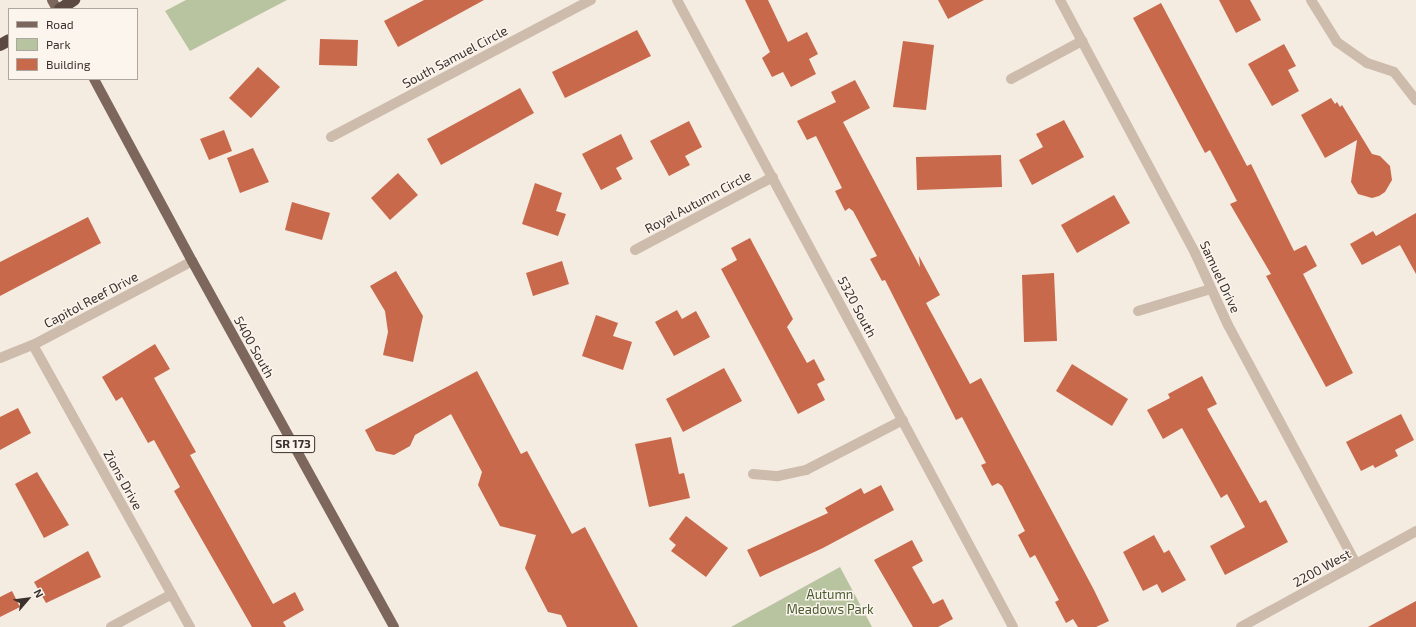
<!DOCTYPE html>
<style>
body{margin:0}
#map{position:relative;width:1416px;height:627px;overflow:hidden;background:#f4ebe1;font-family:"Exo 2",sans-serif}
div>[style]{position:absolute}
.green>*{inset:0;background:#b8c4a0}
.building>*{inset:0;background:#c8694b}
.minor>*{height:10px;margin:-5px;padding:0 5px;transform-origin:5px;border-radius:5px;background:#cdbbac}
.major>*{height:10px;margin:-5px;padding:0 5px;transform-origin:5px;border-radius:5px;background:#7d675c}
.highway>*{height:12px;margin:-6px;padding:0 6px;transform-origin:6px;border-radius:6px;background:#5c4a42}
span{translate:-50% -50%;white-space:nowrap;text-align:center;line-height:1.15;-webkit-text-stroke:3px #fbf5ee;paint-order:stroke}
.shield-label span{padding:1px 3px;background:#fbf5ee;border:1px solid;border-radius:3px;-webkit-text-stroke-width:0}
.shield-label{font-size:12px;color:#3b302b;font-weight:700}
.street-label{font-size:13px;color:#3b302b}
.park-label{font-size:13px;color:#4a5a2e}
.legend{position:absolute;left:8px;top:8px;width:130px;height:72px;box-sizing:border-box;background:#fbf5ee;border:1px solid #aea6a0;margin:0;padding:5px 7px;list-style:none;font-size:12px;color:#3b302b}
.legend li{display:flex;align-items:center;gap:8px;height:20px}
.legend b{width:20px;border:1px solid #aea6a0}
.north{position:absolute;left:8px;top:579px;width:40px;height:40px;-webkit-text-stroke:3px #fbf5ee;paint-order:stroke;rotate:62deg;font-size:11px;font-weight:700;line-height:16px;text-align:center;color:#3b302b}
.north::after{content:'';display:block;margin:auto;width:14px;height:18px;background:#3b302b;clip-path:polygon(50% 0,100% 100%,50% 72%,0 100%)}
</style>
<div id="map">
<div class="green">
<div style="clip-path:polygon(186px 0,287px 0,190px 51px,165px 11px)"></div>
<div style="clip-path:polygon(840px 567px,872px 627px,731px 627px)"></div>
</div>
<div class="building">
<div style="clip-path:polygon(424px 0,484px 0,398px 47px,384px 21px)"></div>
<div style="clip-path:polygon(745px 0,768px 0,788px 42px,807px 32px,818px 54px,809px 59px,816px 74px,791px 87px,783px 72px,772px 77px,762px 58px,770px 52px)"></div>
<div style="clip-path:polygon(938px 0,984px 0,948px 19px)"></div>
<div style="clip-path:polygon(1219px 0,1250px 0,1261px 20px,1236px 33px)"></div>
<div style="clip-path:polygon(1161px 3px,1247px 166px,1251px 164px,1294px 251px,1306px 245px,1317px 266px,1303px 274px,1353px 373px,1326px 387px,1266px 276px,1271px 274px,1230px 204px,1237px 201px,1210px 150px,1205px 153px,1133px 18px)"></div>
<div style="clip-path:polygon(637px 30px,651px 56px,565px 98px,552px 72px)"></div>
<div style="clip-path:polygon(320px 39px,358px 40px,357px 66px,319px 65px)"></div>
<div style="clip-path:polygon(903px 41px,934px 45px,926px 110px,893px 107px)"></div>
<div style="clip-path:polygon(1284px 44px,1296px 66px,1288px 70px,1299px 91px,1272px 106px,1248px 64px)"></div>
<div style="clip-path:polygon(258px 67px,280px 87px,251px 118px,229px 98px)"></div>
<div style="clip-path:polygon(855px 80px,870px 108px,843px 122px,920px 267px,919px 256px,940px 295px,926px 303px,970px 384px,981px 378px,1094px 590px,1109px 621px,1096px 627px,1078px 627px,1073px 619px,1066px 623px,1055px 602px,1059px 600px,1035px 555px,1030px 558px,1018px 535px,1025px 531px,1002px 486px,998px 483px,992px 486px,981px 465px,986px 463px,962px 417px,956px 420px,885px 280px,882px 281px,870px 259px,877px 256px,853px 211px,849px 208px,845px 211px,835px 191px,842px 188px,816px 136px,807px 140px,797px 121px,836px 102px,831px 92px)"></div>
<div style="clip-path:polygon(520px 88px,534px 113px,441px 165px,427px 139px)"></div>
<div style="clip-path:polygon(1331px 98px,1335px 104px,1337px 102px,1340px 107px,1342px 105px,1372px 154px,1380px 156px,1390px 166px,1392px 180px,1385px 192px,1379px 196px,1372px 198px,1358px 194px,1351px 182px,1357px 140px,1325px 158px,1301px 115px)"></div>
<div style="clip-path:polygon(1064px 120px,1084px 157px,1032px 185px,1019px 160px,1043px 147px,1036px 134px)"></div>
<div style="clip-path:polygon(689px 121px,702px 147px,685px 156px,690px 165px,669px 176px,650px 141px)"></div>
<div style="clip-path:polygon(224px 130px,232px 151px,209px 160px,200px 139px)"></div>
<div style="clip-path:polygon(621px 134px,633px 159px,616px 168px,622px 179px,601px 190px,582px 154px)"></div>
<div style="clip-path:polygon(253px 148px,269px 182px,240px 193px,227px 158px)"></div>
<div style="clip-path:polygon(1001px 155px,1002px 187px,917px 190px,916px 157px)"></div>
<div style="clip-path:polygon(398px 173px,418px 195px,390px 220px,371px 198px)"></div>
<div style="clip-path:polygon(535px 183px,562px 193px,556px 211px,566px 214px,558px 236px,522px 224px)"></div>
<div style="clip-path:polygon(1114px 195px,1130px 223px,1077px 253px,1061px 225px)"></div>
<div style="clip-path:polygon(292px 202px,330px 213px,322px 240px,285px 230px)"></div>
<div style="clip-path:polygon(1416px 213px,1416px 274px,1400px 245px,1362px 265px,1350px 244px,1373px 231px,1376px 236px)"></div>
<div style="clip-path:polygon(88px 217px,101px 243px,0 296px,0 262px)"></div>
<div style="clip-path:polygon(750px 238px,793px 319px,787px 327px,807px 363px,814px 359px,825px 380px,817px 384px,825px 400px,798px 414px,721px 269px,737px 260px,731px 248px)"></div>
<div style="clip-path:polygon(562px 261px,569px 284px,533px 296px,526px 273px)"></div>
<div style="clip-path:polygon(396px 271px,423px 316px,413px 362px,383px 355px,388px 332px,385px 311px,370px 286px)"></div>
<div style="clip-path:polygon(1054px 273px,1057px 341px,1024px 342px,1022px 275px)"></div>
<div style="clip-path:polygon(677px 310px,682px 319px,696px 311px,710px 337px,674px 356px,655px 322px)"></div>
<div style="clip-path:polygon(596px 315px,618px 323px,613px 336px,632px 342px,623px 370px,582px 356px)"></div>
<div style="clip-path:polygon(155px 344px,170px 369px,154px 378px,196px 452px,190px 455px,273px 604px,295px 592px,304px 610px,283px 622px,286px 627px,252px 627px,174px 491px,180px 487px,154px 440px,148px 443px,122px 397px,116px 401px,102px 377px)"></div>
<div style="clip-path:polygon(1072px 364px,1128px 399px,1112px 426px,1056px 391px)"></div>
<div style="clip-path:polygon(724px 368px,742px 401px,683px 432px,666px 399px)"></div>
<div style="clip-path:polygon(477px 371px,521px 454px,527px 451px,572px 534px,585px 527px,638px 627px,567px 627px,561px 615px,548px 612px,525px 568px,536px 535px,500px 526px,478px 485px,482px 472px,451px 414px,415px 435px,410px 446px,394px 455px,376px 451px,365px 430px)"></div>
<div style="clip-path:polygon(1202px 376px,1217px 404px,1207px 409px,1260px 503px,1266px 500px,1288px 542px,1225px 575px,1210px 546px,1245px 527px,1227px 494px,1221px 498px,1182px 428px,1163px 439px,1147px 410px,1170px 398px,1168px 394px)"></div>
<div style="clip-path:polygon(18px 408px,31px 433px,0 450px,0 417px)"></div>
<div style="clip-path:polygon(1401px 414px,1414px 440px,1395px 450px,1398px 456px,1375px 468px,1373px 465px,1361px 471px,1346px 442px)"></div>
<div style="clip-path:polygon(671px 437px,679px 474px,684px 473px,690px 498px,649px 507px,635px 444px)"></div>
<div style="clip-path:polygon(37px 472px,69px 525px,44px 538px,15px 484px)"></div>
<div style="clip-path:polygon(881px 485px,894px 510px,823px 548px,760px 577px,747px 550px,828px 513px,825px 508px,861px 488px,864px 494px)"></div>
<div style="clip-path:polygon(686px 516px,728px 548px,706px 577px,671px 551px,676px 545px,669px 539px)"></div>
<div style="clip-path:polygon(1154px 535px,1164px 553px,1169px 550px,1186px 580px,1162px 593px,1157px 584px,1143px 591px,1123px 552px)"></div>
<div style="clip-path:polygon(912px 540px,923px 561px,912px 567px,933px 604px,943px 599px,953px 619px,938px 627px,913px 627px,874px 560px)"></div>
<div style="clip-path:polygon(88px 551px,101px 577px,46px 603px,34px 582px)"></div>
<div style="clip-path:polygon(12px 591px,20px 607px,0 617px,0 597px)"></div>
<div style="clip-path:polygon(1416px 601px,1416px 627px,1368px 627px)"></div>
</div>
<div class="minor">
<div style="left:677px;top:0;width:711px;rotate:61.81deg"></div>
<div style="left:1060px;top:0;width:287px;rotate:61.9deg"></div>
<div style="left:1195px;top:253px;width:79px;rotate:65.4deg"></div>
<div style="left:1228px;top:325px;width:271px;rotate:61.8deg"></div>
<div style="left:1311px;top:0;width:49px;rotate:58.2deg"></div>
<div style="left:1337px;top:42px;width:37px;rotate:35deg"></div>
<div style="left:1367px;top:63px;width:28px;rotate:18deg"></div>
<div style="left:1394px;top:72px;width:36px;rotate:52deg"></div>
<div style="left:1011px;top:79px;width:81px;rotate:-28.2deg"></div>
<div style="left:331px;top:137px;width:294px;rotate:-27.8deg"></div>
<div style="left:635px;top:250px;width:156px;rotate:-27.9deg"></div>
<div style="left:1138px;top:311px;width:76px;rotate:-16.8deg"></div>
<div style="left:33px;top:345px;width:323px;rotate:60.9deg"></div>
<div style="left:0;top:358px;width:35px;rotate:-22deg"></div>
<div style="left:33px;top:345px;width:180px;rotate:-27.8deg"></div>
<div style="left:753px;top:474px;width:25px;rotate:5deg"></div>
<div style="left:778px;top:476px;width:29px;rotate:-12deg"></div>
<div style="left:806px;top:470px;width:109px;rotate:-27.3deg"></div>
<div style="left:111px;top:627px;width:69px;rotate:-28.4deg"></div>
<div style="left:1241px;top:627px;width:200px;rotate:-28.7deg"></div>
</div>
<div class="major">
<div style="left:52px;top:0;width:10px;rotate:61deg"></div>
<div style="left:94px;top:79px;width:207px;rotate:61.7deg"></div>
<div style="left:192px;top:261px;width:418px;rotate:61.1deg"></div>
</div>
<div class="highway">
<div style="left:60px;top:9px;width:17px;rotate:-33deg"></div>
<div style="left:0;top:45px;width:10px;rotate:-29deg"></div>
</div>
<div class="shield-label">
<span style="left:293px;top:444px">SR 173</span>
</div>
<div class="street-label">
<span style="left:455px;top:57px;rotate:-28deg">South Samuel Circle</span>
<span style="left:698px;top:202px;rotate:-28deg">Royal Autumn Circle</span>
<span style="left:1220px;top:277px;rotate:65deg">Samuel Drive</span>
<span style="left:91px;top:300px;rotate:-28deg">Capitol Reef Drive</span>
<span style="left:857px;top:307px;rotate:62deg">5320 South</span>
<span style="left:254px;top:347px;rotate:61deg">5400 South</span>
<span style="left:123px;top:480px;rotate:61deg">Zions Drive</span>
<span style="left:1322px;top:568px;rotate:-29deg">2200 West</span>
</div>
<div class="park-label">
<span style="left:830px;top:602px">Autumn<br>Meadows Park</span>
</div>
<ul class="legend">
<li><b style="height:5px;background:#7d675c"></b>Road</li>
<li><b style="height:11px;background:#b8c4a0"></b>Park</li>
<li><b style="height:11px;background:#c8694b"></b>Building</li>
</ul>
<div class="north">N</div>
</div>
